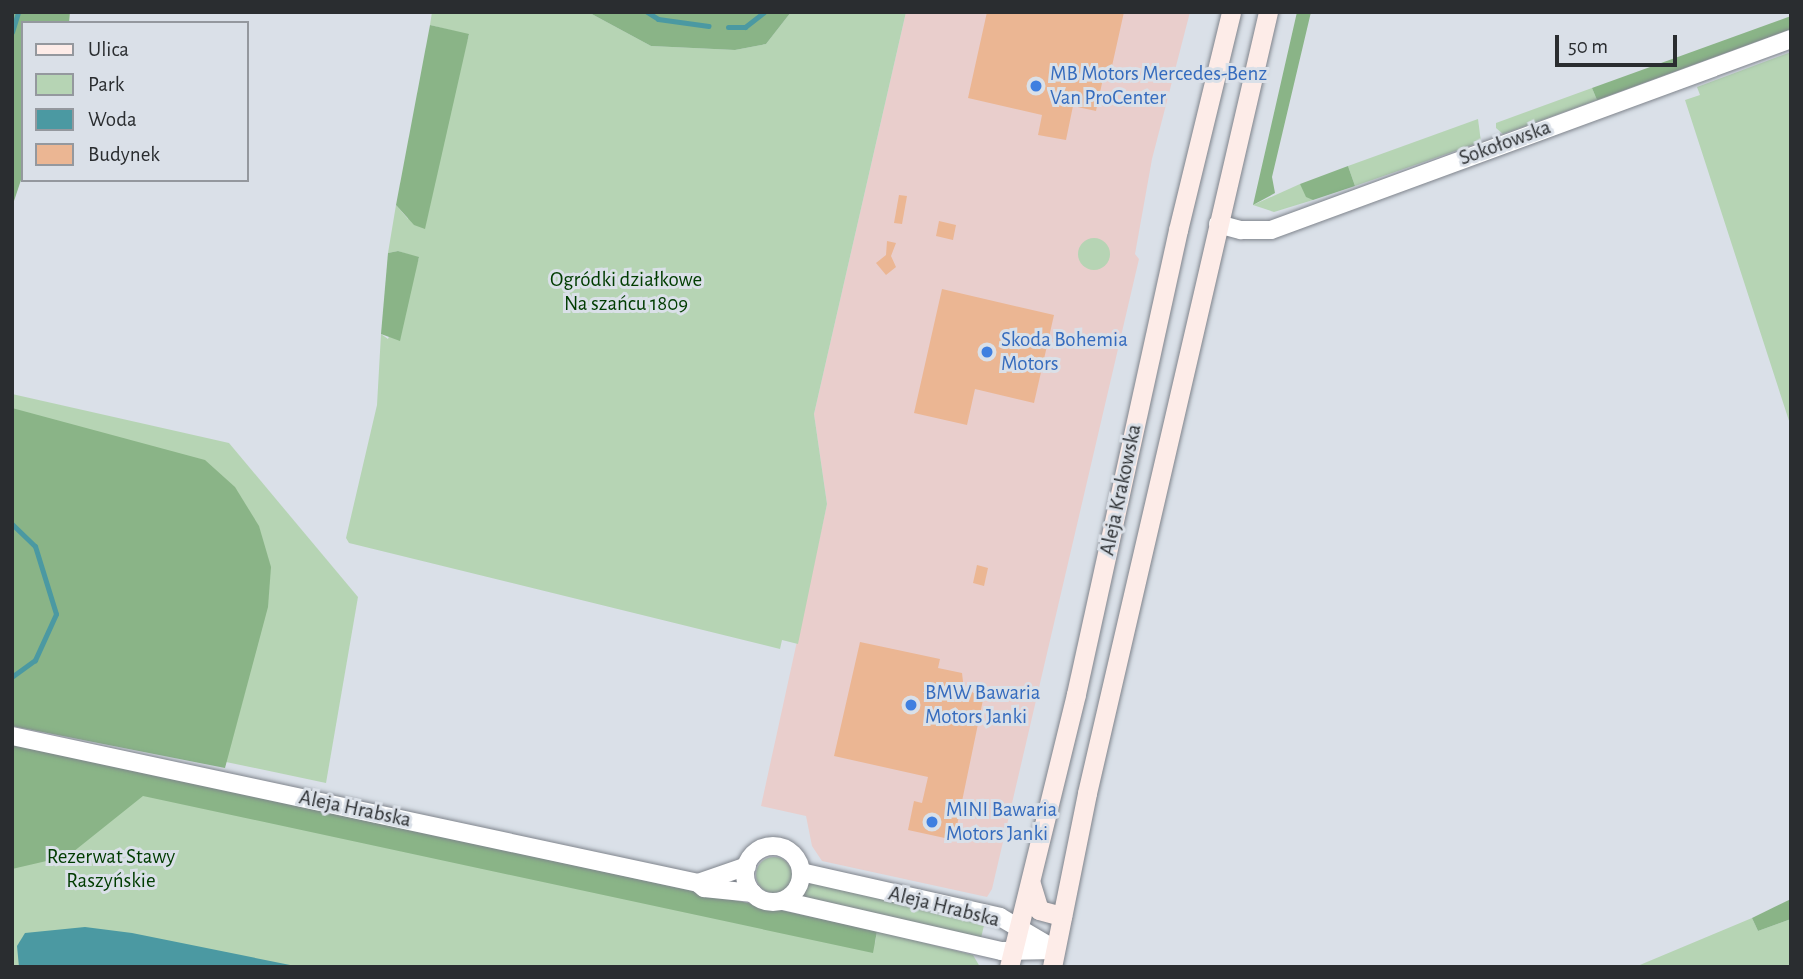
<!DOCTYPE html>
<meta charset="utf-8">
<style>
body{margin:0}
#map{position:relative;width:1803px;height:979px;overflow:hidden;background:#dae0e8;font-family:"Alegreya Sans",sans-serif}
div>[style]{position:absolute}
.commercial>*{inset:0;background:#e9cecc}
.green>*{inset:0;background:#b6d4b4}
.round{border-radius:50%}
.forest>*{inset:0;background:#8ab487}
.water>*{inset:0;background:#4b99a2}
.stream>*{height:5px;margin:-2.5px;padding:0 2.5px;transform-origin:2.5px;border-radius:2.5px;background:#4b99a2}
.building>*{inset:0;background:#ebb693}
.roads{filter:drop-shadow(0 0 2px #7f848c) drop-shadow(0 0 2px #7f848c)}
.tertiary>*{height:18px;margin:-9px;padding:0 9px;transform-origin:9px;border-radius:9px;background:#fff}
.tertiary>.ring{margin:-9px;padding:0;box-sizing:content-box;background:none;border:18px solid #fff;border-radius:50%}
.secondary>*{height:19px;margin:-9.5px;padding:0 9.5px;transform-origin:9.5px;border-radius:9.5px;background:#fdece8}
.dots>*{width:19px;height:19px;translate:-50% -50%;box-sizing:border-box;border:4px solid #dae0e8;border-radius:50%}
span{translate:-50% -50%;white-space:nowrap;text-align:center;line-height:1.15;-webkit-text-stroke:6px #dae0e8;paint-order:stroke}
.shop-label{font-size:21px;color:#366cbe}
.left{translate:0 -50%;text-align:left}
.street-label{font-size:21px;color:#2a2d30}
.park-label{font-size:21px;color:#003c00}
.frame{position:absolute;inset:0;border:14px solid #2a2d30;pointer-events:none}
.legend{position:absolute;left:21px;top:21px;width:228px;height:161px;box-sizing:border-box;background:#dae0e8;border:2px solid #94989e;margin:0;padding:9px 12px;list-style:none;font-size:21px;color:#2a2d30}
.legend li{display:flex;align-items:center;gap:14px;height:35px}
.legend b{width:35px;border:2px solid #94989e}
.scale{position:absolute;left:1555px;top:35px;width:122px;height:32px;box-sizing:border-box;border:4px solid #2a2d30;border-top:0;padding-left:9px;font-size:21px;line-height:24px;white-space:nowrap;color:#2a2d30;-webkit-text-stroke:5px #dae0e8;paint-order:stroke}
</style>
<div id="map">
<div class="commercial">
<div style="clip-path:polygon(906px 12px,1190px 12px,1152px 159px,1135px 254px,1139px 259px,992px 889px,987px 897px,822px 861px,812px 846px,806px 816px,761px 806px,827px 504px,814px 414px)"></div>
</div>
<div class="green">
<div style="clip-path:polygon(432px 12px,588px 12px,651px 46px,735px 50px,766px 44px,791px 12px,906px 12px,814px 414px,827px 504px,798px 644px,782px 640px,780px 649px,349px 543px,346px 538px,377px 405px,381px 334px,388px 339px,419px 258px,398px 251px,388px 253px,396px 205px,408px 219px,469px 35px,430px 25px)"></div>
<div style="clip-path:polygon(1791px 52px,1791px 427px,1685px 100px,1700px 95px,1697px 87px)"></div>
<div style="clip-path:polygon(1592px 88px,1597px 100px,1503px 134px,1496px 128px,1496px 123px)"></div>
<div style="clip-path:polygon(1478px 119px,1481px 142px,1355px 186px,1348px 166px)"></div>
<div style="clip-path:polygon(1300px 184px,1313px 200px,1274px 212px,1253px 205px)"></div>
<div class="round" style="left:1078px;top:238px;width:32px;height:32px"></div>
<div style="clip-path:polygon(12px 394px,229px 443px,358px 597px,326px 783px,12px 717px)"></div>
<div style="clip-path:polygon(12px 746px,875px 943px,877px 931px,973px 955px,980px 967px,12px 967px)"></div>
<div class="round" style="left:756px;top:857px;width:36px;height:36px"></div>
<div style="clip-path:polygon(807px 880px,985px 921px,981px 938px,797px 897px)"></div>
<div style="clip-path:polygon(1752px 918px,1758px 931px,1791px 919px,1791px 967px,1635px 967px)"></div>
</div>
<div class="forest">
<div style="clip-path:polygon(12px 12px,70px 12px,69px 23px,23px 23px,23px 174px,12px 207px)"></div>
<div style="clip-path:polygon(588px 12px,791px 12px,766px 44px,735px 50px,651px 46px)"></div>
<div style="clip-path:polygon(1297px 12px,1311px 12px,1272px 177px,1275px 193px,1253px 205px)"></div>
<div style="clip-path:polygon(1791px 16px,1791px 29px,1597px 100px,1592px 88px)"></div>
<div style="clip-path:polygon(430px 25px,469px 34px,425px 229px,414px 225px,396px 205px)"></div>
<div style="clip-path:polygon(1348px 166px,1355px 186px,1313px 200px,1306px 197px,1300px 184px)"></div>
<div style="clip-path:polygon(398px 251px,419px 257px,400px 341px,381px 334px,388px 253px)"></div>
<div style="clip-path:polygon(12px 408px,205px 460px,235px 487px,259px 526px,271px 567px,268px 607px,225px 768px,12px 726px)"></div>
<div style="clip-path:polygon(12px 743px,877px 931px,873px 953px,143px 796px,68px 856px,12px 869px)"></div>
<div style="clip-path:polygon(1791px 899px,1791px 919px,1758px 931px,1752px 918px)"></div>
</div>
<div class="water">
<div style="clip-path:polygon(85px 927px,132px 933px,300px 967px,19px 967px,17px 946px,25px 933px)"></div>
</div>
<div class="stream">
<div style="left:647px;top:12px;width:13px;rotate:32deg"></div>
<div style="left:658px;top:19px;width:51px;rotate:7.8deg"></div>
<div style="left:728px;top:27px;width:17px"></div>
<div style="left:745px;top:27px;width:24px;rotate:-38deg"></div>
<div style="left:12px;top:32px;width:21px;rotate:-73deg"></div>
<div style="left:12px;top:524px;width:32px;rotate:44deg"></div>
<div style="left:35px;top:546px;width:71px;rotate:72.8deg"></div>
<div style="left:56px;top:614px;width:51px;rotate:114.5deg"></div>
<div style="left:35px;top:660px;width:29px;rotate:144deg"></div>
</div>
<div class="building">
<div style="clip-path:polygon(987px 12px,1124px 12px,1110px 75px,1104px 74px,1096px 111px,1073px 106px,1066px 140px,1038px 135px,1042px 115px,968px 98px)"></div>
<div style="clip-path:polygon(899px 195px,907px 196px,902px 224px,894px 223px)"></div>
<div style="clip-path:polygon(939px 221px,956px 225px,953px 240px,936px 236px)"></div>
<div style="clip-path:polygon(887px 241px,896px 243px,891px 256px,896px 267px,886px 275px,876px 263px,886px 255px)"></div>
<div style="clip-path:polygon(942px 289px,1054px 315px,1034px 403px,975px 389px,967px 425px,914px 413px)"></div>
<div style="clip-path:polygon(977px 565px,988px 568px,984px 586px,973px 583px)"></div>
<div style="clip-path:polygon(860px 642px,940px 659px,938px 668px,962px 673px,964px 690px,984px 695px,954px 840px,908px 830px,914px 801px,922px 803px,928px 777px,834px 756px)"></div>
</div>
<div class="roads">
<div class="tertiary">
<div style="left:1218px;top:224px;width:24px;rotate:15deg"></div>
<div style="left:1241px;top:230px;width:30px"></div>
<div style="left:1271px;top:230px;width:554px;rotate:-20.17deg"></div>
<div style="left:12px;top:736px;width:702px;rotate:12.09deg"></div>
<div style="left:698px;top:883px;width:8px;rotate:40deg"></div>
<div style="left:704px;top:888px;width:49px;rotate:5.8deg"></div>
<div class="ring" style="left:745px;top:846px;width:38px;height:38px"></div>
<div style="left:801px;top:872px;width:204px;rotate:12.7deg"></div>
<div style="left:1000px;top:917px;width:65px;rotate:30.5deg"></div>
<div style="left:698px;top:883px;width:52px;rotate:-19.1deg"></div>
<div style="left:783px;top:901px;width:225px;rotate:12.9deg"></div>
<div style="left:1002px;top:951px;width:54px;rotate:-1.1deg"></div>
</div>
<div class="secondary">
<div style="left:1031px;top:884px;width:27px;rotate:73deg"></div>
<div style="left:1039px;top:910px;width:24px;rotate:15deg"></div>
<div style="left:1009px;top:967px;width:281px;rotate:-76.2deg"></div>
<div style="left:1076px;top:694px;width:475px;rotate:-77.6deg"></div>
<div style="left:1178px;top:230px;width:224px;rotate:-76.3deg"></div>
<div style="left:1052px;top:967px;width:177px;rotate:-78.6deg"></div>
<div style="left:1087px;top:793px;width:802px;rotate:-76.95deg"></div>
</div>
</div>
<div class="dots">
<div style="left:1036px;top:86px;background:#3f7fe0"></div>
<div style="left:987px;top:352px;background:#3f7fe0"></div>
<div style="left:911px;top:705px;background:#3f7fe0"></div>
<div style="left:932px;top:822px;background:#3f7fe0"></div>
</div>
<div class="shop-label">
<span class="left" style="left:1050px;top:86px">MB Motors Mercedes-Benz<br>Van ProCenter</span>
<span class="left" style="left:1001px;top:352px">Skoda Bohemia<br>Motors</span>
<span class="left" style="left:925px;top:705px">BMW Bawaria<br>Motors Janki</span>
<span class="left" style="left:946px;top:822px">MINI Bawaria<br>Motors Janki</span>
</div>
<div class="street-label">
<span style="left:1505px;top:143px;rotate:-20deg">Sokołowska</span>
<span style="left:1121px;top:490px;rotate:-78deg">Aleja Krakowska</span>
<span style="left:355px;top:809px;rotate:12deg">Aleja Hrabska</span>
<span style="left:944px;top:907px;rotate:14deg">Aleja Hrabska</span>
</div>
<div class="park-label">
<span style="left:626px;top:292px">Ogródki działkowe<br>Na szańcu 1809</span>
<span style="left:111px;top:869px">Rezerwat Stawy<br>Raszyńskie</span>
</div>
<div class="frame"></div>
<ul class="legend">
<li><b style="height:9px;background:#fdece8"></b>Ulica</li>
<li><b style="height:19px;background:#b6d4b4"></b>Park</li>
<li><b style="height:19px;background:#4b99a2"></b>Woda</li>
<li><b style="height:19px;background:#ebb693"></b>Budynek</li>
</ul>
<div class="scale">50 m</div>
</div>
